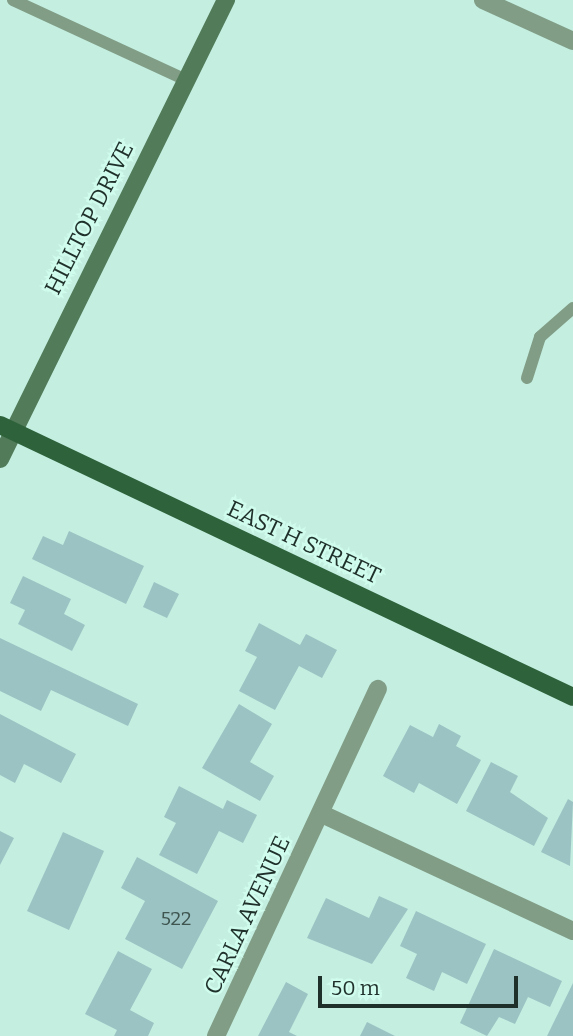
<!DOCTYPE html>
<style>
body{margin:0}
#map{position:relative;width:573px;height:1036px;overflow:hidden;background:#c3eee0;font-family:Bitter,serif}
div>[style]{position:absolute}
.building>*{inset:0;background:#9cc3c3}
.service>*{height:12px;margin:-6px;padding:0 6px;transform-origin:6px;border-radius:6px;background:#819d86}
.minor>*{height:18px;margin:-9px;padding:0 9px;transform-origin:9px;border-radius:9px;background:#819d86}
.secondary>*{height:18px;margin:-9px;padding:0 9px;transform-origin:9px;border-radius:9px;background:#527b59}
.primary>*{height:18px;margin:-9px;padding:0 9px;transform-origin:9px;border-radius:9px;background:#2d623a}
span{translate:-50% -50%;white-space:nowrap;text-align:center;line-height:1.15;-webkit-text-stroke:5px #d0fced;paint-order:stroke}
.number-label{font-size:19px;color:#3e5550}
.number-label span{-webkit-text-stroke-width:0}
.street-label{font-size:23px;color:#1f302a}
.scale{position:absolute;left:318px;top:976px;width:200px;height:32px;box-sizing:border-box;border:4px solid #1f302a;border-top:0;padding-left:9px;font-size:21px;line-height:24px;white-space:nowrap;color:#1f302a;-webkit-text-stroke:5px #d0fced;paint-order:stroke}
</style>
<div id="map">
<div class="building">
<div style="clip-path:polygon(69px 531px,144px 566px,126px 604px,32px 559px,43px 536px,63px 545px)"></div>
<div style="clip-path:polygon(23px 576px,71px 599px,64px 614px,85px 625px,72px 651px,18px 624px,25px 610px,10px 603px)"></div>
<div style="clip-path:polygon(154px 582px,179px 594px,167px 618px,143px 607px)"></div>
<div style="clip-path:polygon(259px 623px,300px 645px,306px 634px,337px 650px,322px 678px,299px 666px,275px 710px,239px 691px,257px 657px,245px 651px)"></div>
<div style="clip-path:polygon(0 638px,138px 704px,128px 726px,51px 690px,41px 711px,0 691px)"></div>
<div style="clip-path:polygon(239px 704px,272px 724px,250px 762px,274px 776px,260px 801px,202px 768px)"></div>
<div style="clip-path:polygon(0 714px,76px 754px,61px 783px,24px 764px,15px 783px,0 775px)"></div>
<div style="clip-path:polygon(439px 724px,461px 736px,456px 746px,481px 760px,457px 804px,419px 783px,414px 793px,383px 776px,410px 725px,433px 737px)"></div>
<div style="clip-path:polygon(491px 762px,518px 776px,510px 792px,548px 818px,534px 846px,466px 811px)"></div>
<div style="clip-path:polygon(179px 786px,223px 809px,227px 800px,257px 815px,243px 843px,219px 831px,197px 874px,159px 855px,176px 823px,164px 817px)"></div>
<div style="clip-path:polygon(568px 799px,573px 802px,570px 866px,541px 852px)"></div>
<div style="clip-path:polygon(0 831px,14px 838px,0 865px)"></div>
<div style="clip-path:polygon(63px 832px,104px 851px,69px 930px,27px 911px)"></div>
<div style="clip-path:polygon(137px 857px,218px 901px,182px 969px,125px 939px,145px 901px,121px 888px)"></div>
<div style="clip-path:polygon(379px 896px,408px 909px,372px 964px,307px 938px,326px 898px,369px 918px)"></div>
<div style="clip-path:polygon(416px 911px,486px 944px,467px 984px,442px 972px,434px 991px,406px 978px,417px 954px,400px 946px)"></div>
<div style="clip-path:polygon(494px 949px,562px 981px,550px 1007px,528px 997px,515px 1024px,499px 1017px,487px 1036px,460px 1023px)"></div>
<div style="clip-path:polygon(118px 951px,152px 969px,130px 1010px,154px 1023px,148px 1036px,114px 1036px,117px 1030px,85px 1014px)"></div>
<div style="clip-path:polygon(286px 982px,308px 994px,289px 1032px,297px 1036px,258px 1036px)"></div>
<div style="clip-path:polygon(573px 983px,573px 1036px,547px 1036px)"></div>
<div style="clip-path:polygon(367px 1022px,395px 1036px,360px 1036px)"></div>
</div>
<div class="service">
<div style="left:13px;top:0;width:193px;rotate:24.8deg"></div>
<div style="left:527px;top:378px;width:43px;rotate:-72.4deg"></div>
<div style="left:540px;top:337px;width:44px;rotate:-41.3deg"></div>
</div>
<div class="minor">
<div style="left:483px;top:0;width:99px;rotate:24.5deg"></div>
<div style="left:322px;top:814px;width:277px;rotate:25deg"></div>
<div style="left:216px;top:1036px;width:383px;rotate:-65deg"></div>
</div>
<div class="secondary">
<div style="left:0;top:459px;width:512px;rotate:-63.79deg"></div>
</div>
<div class="primary">
<div style="left:0;top:425px;width:634px;rotate:25.39deg"></div>
</div>
<div class="number-label">
<span style="left:176px;top:919px">522</span>
</div>
<div class="street-label">
<span style="left:89px;top:218px;rotate:-63deg">HILLTOP DRIVE</span>
<span style="left:304px;top:542px;rotate:25deg">EAST H STREET</span>
<span style="left:247px;top:915px;rotate:-65deg">CARLA AVENUE</span>
</div>
<div class="scale">50 m</div>
</div>
